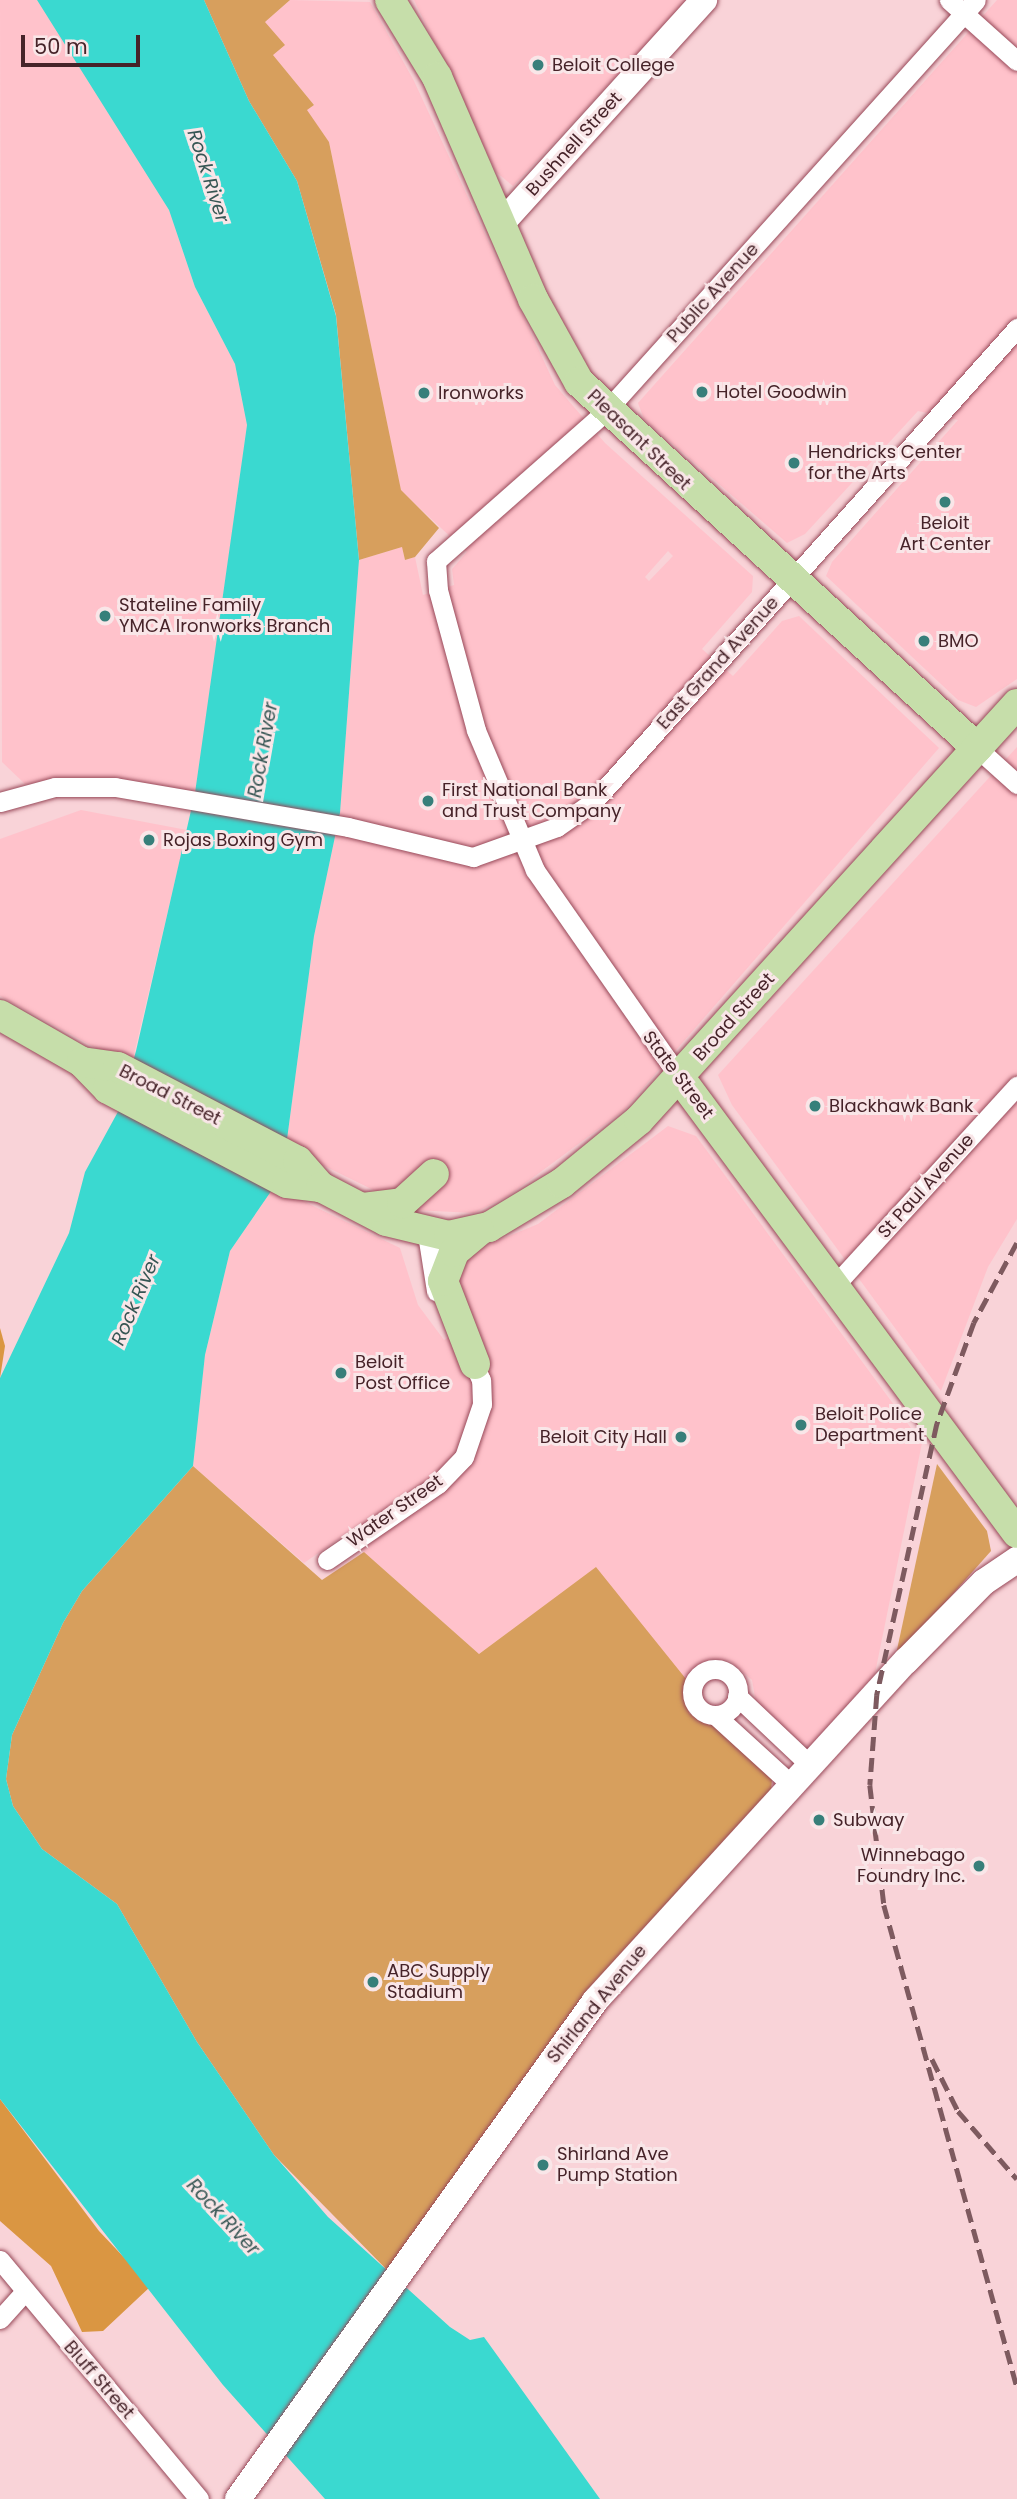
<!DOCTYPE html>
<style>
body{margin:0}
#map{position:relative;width:1017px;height:2499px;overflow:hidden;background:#f9d3d8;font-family:Poppins,sans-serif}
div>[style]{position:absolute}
.built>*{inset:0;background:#ffc2cb}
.green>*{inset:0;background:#d79f5d}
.forest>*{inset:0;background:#da9642}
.water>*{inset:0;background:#3ad9d0}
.roads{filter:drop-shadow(0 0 2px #974858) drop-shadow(0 0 2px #974858)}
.street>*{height:19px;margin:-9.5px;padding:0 9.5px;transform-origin:9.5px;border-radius:9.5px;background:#fff}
.street>.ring{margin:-9.5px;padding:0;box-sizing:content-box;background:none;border:19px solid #fff;border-radius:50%}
.secondary>*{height:26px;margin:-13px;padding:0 13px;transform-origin:13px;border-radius:13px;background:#fff}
.primary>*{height:30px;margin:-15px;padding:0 15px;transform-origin:15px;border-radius:15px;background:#c6deaa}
.rail>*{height:4.5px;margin-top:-2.25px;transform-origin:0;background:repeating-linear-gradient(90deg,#7e5a5f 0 14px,transparent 0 21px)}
.dots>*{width:19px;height:19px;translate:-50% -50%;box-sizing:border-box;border:4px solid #f9e6e8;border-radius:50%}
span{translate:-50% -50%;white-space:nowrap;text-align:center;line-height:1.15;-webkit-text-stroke:6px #f9e6e8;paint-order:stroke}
.poi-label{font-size:18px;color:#462329}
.left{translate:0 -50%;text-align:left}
.right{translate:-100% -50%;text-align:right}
.street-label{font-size:18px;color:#462329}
.water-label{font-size:19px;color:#365654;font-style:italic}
.scale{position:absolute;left:21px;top:35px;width:119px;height:32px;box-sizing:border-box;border:4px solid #462329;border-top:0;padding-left:9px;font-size:21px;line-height:24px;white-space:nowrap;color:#462329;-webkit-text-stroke:5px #f9e6e8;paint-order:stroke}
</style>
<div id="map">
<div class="built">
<div style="clip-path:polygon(0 0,37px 0,107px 106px,169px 210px,195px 287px,235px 364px,247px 425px,196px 793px,85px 778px,25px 784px,2px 762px)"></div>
<div style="clip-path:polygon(evenodd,290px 0,370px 2px,414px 81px,555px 385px,605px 443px,753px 576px,752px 592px,702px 649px,733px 676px,782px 621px,799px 616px,939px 748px,623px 1111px,508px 1196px,474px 1213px,414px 1210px,286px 1147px,314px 936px,340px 813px,359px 560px,402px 547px,405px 560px,415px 557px,423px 595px,454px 585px,452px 569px,467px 552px,401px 491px,329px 142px,306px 110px,314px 105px,273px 55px,265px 22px,290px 0,668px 551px,673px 556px,649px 581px,645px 577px,668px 551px)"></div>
<div style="clip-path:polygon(414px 0,688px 0,513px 186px,496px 172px)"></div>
<div style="clip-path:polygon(997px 0,1017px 0,1017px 679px,976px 707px,958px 700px,826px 576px,832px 562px,958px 420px,918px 411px,805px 534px,787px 543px,644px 419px,638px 403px)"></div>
<div style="clip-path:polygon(1017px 747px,1017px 1219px,988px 1267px,941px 1391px,732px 1105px,718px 1075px)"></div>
<div style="clip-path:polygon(81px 810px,187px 830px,131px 1067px,0 996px,0 839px)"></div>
<div style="clip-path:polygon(668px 1126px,696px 1136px,922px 1443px,873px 1683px,813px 1746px,802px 1745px,756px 1703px,752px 1680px,730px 1661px,711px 1659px,686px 1679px,680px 1676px,596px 1568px,479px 1654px,364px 1552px,350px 1531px,304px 1563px,193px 1466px,205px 1355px,230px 1251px,274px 1187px,400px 1248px,418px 1305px,444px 1340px,471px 1323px,452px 1294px,468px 1253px,538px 1224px)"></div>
</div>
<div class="green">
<div style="clip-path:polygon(204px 0,290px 0,265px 22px,285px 45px,273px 55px,314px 105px,307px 110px,329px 142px,401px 490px,439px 528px,415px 557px,405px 560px,402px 547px,359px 560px,336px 315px,297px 181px,249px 101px)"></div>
<div style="clip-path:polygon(937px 1464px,987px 1531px,991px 1551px,895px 1659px)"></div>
<div style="clip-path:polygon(193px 1466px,322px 1580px,364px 1552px,479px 1654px,596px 1567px,686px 1679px,689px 1713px,716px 1727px,772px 1779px,771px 1792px,390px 2273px,274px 2155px,197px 2042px,117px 1904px,42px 1849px,13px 1806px,6px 1779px,12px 1735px,63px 1623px,82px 1591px)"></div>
</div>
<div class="forest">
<div style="clip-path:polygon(0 1328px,5px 1346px,0 1378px)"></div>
<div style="clip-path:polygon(0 2099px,99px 2231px,151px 2286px,103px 2331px,82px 2332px,51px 2266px,0 2221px)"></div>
</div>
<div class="water">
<div style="clip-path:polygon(37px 0,204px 0,249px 101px,297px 181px,336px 316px,359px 560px,340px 813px,314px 936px,286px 1147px,274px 1187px,230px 1251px,205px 1355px,193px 1466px,82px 1591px,63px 1623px,12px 1735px,6px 1779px,13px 1806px,42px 1849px,117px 1904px,197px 2042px,274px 2155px,328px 2217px,450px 2327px,470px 2340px,484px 2337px,600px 2499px,325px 2499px,223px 2385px,0 2099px,0 1378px,69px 1233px,85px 1172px,120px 1108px,136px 1051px,195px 793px,247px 425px,235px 364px,195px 287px,169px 210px)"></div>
</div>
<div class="roads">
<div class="street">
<div style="left:949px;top:0;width:91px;rotate:41.9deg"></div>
<div style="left:977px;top:748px;width:54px;rotate:42deg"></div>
<div style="left:0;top:802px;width:57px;rotate:-15.3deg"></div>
<div style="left:55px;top:787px;width:60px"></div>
<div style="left:115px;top:787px;width:236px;rotate:9.7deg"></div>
<div style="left:348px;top:827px;width:129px;rotate:13.5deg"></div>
<div style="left:473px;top:857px;width:89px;rotate:-19.7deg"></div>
<div style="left:557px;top:827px;width:45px;rotate:-35.1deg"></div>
<div style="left:594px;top:801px;width:635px;rotate:-48.19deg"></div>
<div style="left:680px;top:1078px;width:254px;rotate:-124.9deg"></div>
<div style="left:535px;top:870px;width:152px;rotate:-112.9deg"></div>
<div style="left:476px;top:730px;width:145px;rotate:-105.2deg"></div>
<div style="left:438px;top:590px;width:29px;rotate:-94deg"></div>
<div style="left:436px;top:561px;width:225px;rotate:-41.4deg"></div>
<div style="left:605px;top:412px;width:554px;rotate:-48deg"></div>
<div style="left:427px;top:1234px;width:58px;rotate:81deg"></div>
<div style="left:835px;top:1285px;width:270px;rotate:-47.6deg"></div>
<div style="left:327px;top:1560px;width:135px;rotate:-34.4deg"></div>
<div style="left:438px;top:1484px;width:37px;rotate:-46deg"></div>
<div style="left:464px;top:1457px;width:56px;rotate:-71.2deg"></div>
<div style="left:482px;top:1404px;width:24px;rotate:-92deg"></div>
<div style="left:481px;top:1380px;width:27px;rotate:-114deg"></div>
<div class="ring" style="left:692px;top:1669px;width:27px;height:27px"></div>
<div style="left:737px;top:1696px;width:102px;rotate:43.4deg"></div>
<div style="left:715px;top:1715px;width:105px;rotate:42.3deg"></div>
<div style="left:0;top:2260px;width:311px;rotate:50.2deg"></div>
<div style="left:0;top:2319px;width:36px;rotate:-48deg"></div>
</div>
<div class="secondary">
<div style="left:500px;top:225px;width:304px;rotate:-47.8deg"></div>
<div style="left:238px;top:2499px;width:613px;rotate:-54.36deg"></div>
<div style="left:595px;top:2001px;width:461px;rotate:-47.6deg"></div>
<div style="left:906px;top:1661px;width:111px;rotate:-45.4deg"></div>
<div style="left:984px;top:1582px;width:40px;rotate:-34deg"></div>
</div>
<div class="primary">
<div style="left:390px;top:0;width:90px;rotate:58.6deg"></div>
<div style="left:437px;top:77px;width:242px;rotate:66.6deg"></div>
<div style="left:533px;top:299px;width:95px;rotate:61deg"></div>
<div style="left:579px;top:382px;width:541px;rotate:42.6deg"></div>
<div style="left:0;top:1015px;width:95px;rotate:29.8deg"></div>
<div style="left:82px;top:1062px;width:37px;rotate:46deg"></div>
<div style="left:108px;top:1089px;width:202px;rotate:27.7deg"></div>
<div style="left:287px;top:1183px;width:34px;rotate:7deg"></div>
<div style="left:82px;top:1062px;width:36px;rotate:8deg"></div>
<div style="left:118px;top:1067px;width:203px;rotate:27.6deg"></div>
<div style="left:298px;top:1161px;width:35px;rotate:49deg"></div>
<div style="left:321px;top:1187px;width:73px;rotate:27.6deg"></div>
<div style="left:386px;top:1221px;width:65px;rotate:13.4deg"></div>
<div style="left:449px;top:1236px;width:41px;rotate:-12.7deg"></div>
<div style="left:489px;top:1227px;width:85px;rotate:-31.1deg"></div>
<div style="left:562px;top:1183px;width:99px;rotate:-39.3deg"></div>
<div style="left:639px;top:1120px;width:562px;rotate:-47.74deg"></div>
<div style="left:680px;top:1078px;width:566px;rotate:53.47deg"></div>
<div style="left:363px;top:1208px;width:39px;rotate:-7deg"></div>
<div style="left:402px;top:1203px;width:43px;rotate:-42.2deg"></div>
<div style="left:475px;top:1364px;width:89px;rotate:-111.1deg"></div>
<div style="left:443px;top:1281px;width:31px;rotate:-69deg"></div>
<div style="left:454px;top:1252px;width:33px;rotate:-40deg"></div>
</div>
</div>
<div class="rail">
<div style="left:1017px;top:1243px;width:91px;rotate:118.3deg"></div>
<div style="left:974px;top:1323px;width:108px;rotate:110.1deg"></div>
<div style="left:937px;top:1424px;width:278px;rotate:102.5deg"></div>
<div style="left:877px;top:1695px;width:90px;rotate:94.4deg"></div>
<div style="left:870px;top:1785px;width:121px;rotate:83.3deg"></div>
<div style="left:884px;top:1905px;width:500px;rotate:74.57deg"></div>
<div style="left:932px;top:2059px;width:58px;rotate:63.4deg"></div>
<div style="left:958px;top:2111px;width:90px;rotate:49.1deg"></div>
</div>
<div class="dots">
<div style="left:538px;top:65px;background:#377f7a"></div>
<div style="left:702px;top:392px;background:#377f7a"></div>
<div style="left:424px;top:393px;background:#377f7a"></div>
<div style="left:794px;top:463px;background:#377f7a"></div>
<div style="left:945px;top:502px;background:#377f7a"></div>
<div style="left:105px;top:616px;background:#377f7a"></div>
<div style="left:924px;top:641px;background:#377f7a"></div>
<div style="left:428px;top:801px;background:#377f7a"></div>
<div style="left:149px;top:840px;background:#377f7a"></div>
<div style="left:815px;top:1106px;background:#377f7a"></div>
<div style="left:341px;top:1373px;background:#377f7a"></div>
<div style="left:801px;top:1425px;background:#377f7a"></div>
<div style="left:681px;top:1437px;background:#377f7a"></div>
<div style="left:819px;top:1820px;background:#377f7a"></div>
<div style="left:979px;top:1866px;background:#377f7a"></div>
<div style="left:373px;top:1982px;background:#377f7a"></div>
<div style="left:543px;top:2165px;background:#377f7a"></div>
</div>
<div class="poi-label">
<span class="left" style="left:552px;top:65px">Beloit College</span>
<span class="left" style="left:716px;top:392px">Hotel Goodwin</span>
<span class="left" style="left:438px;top:393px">Ironworks</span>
<span class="left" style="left:808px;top:463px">Hendricks Center<br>for the Arts</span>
<span style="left:945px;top:534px">Beloit<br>Art Center</span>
<span class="left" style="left:119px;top:616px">Stateline Family<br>YMCA Ironworks Branch</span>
<span class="left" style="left:938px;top:641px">BMO</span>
<span class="left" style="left:442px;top:801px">First National Bank<br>and Trust Company</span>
<span class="left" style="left:163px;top:840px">Rojas Boxing Gym</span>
<span class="left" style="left:829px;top:1106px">Blackhawk Bank</span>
<span class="left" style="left:355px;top:1373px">Beloit<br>Post Office</span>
<span class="left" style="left:815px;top:1425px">Beloit Police<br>Department</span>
<span class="right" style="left:667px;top:1437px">Beloit City Hall</span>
<span class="left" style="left:833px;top:1820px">Subway</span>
<span class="right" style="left:965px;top:1866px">Winnebago<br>Foundry Inc.</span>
<span class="left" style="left:387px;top:1982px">ABC Supply<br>Stadium</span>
<span class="left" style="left:557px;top:2165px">Shirland Ave<br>Pump Station</span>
</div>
<div class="street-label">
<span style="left:574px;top:144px;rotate:-48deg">Bushnell Street</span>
<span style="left:713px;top:293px;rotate:-48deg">Public Avenue</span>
<span style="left:639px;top:440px;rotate:44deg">Pleasant Street</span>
<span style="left:718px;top:663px;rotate:-48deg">East Grand Avenue</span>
<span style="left:734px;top:1017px;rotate:-48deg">Broad Street</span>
<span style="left:678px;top:1075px;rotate:53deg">State Street</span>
<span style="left:170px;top:1095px;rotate:27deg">Broad Street</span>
<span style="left:926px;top:1186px;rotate:-48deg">St Paul Avenue</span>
<span style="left:395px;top:1511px;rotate:-35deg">Water Street</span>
<span style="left:597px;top:2004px;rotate:-51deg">Shirland Avenue</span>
<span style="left:99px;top:2380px;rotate:49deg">Bluff Street</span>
</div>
<div class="water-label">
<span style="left:208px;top:176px;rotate:72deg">Rock River</span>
<span style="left:263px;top:750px;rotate:-80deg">Rock River</span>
<span style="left:136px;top:1300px;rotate:-67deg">Rock River</span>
<span style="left:223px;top:2217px;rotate:47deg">Rock River</span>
</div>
<div class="scale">50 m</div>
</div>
